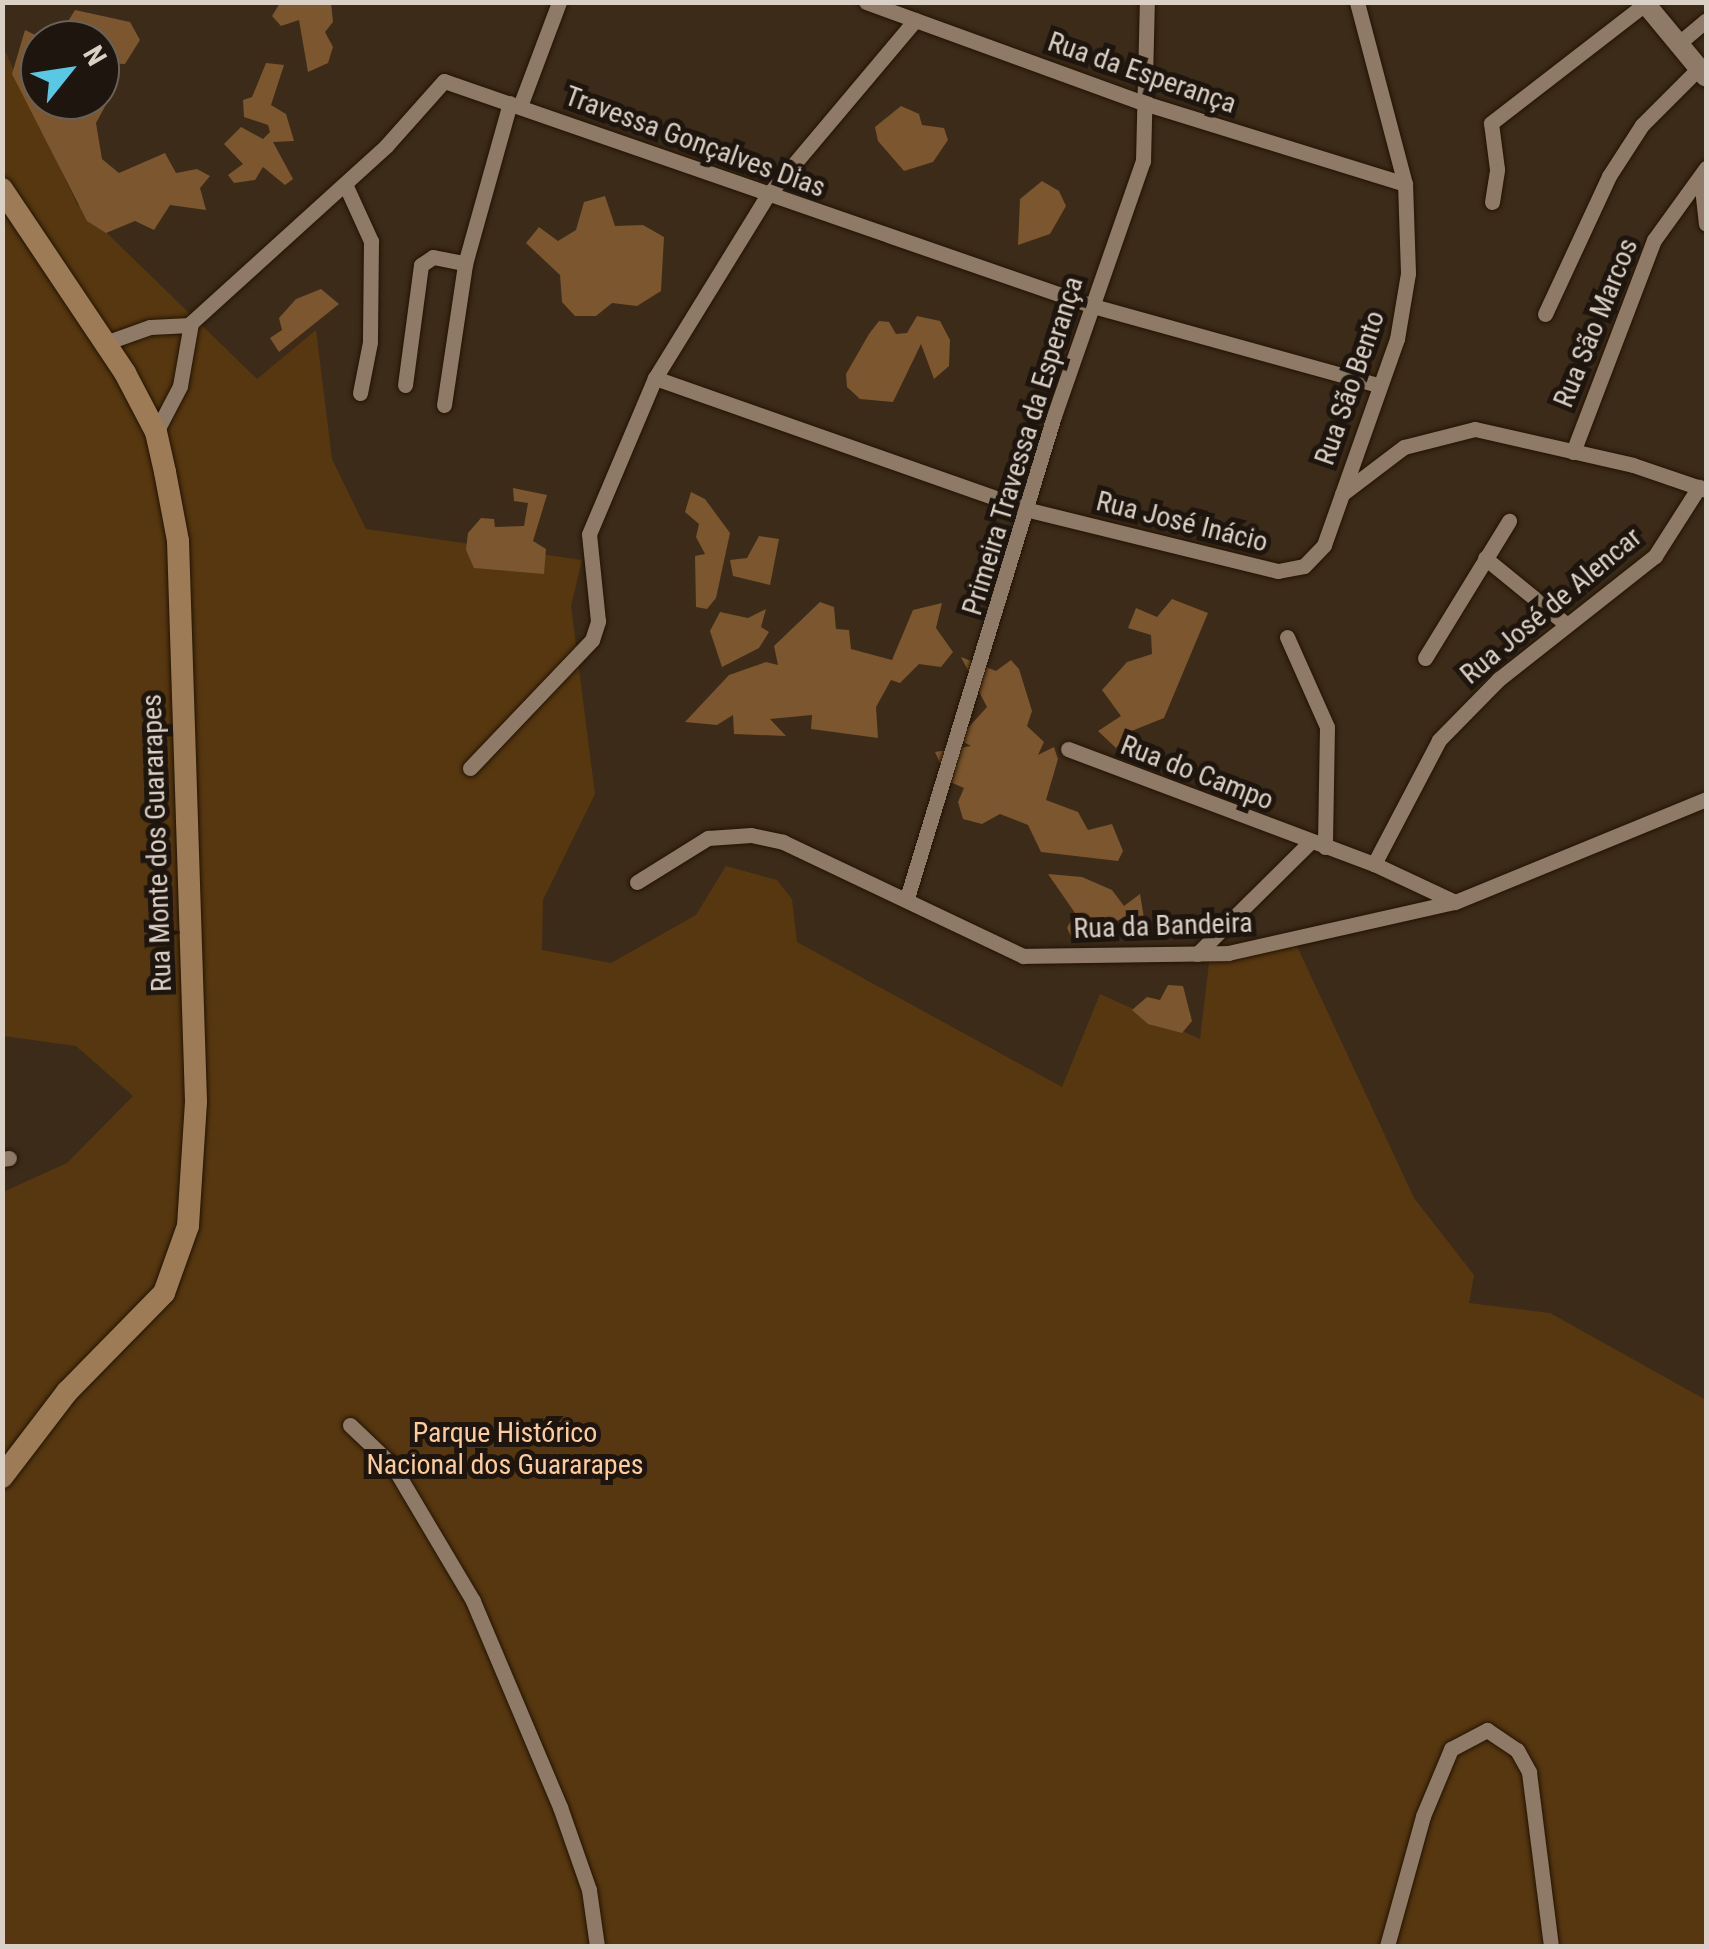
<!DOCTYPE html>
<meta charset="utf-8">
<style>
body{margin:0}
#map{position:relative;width:1709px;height:1949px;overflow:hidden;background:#3c2b19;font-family:"Roboto Condensed",sans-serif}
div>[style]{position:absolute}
.green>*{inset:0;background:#563710}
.forest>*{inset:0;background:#7b562e}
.roads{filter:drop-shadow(0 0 2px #231303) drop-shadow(0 0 2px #231303)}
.minor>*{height:15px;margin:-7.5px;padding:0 7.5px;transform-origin:7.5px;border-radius:7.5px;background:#8e7a66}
.tertiary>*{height:20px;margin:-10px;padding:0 10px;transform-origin:10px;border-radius:10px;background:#8e7a66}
.secondary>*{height:22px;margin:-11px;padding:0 11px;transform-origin:11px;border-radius:11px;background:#9c7b56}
span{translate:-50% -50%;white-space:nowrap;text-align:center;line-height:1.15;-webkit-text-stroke:10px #1d150e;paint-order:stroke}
.street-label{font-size:28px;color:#dbd0c5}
.park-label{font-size:28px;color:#fccc9c}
.frame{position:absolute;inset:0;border:5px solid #dbd0c5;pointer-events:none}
.north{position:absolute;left:20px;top:20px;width:100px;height:100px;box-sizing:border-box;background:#1d150e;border:2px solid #696057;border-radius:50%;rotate:60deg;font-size:28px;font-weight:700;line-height:40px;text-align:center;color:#dbd0c5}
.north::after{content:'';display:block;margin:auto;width:35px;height:45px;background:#59c8e4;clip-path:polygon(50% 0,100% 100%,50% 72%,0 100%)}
</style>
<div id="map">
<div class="green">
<div style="clip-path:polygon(2px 45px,77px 204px,257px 379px,316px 330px,332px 459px,366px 529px,582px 560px,571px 606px,595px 794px,543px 900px,542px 950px,611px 963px,696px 915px,726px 866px,777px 880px,792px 899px,797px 942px,1062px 1087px,1100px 994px,1200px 1039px,1210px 955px,1296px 944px,1414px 1198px,1474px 1275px,1469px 1303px,1550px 1313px,1706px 1400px,1706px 1946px,3px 1946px,3px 1192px,67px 1163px,133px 1096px,76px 1046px,3px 1036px)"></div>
</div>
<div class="forest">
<div style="clip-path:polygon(280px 3px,331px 3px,333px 22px,325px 32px,333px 47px,328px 63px,308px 72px,299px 20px,281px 26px,272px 16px)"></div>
<div style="clip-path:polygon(75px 10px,130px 22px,140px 40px,125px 64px,100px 63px,100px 40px,65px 40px,62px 31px)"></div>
<div style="clip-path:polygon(25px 30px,46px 40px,40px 40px,40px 100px,100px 100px,100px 81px,114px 90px,96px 123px,102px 159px,119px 173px,165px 153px,176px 173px,197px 169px,210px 176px,200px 188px,206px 210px,170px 205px,154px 230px,135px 221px,106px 233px,87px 221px,12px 74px)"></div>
<div style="clip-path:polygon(266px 63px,284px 65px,271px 105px,286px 114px,294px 141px,273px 142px,293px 179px,285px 185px,263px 167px,255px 180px,234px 183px,228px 175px,243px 164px,224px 144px,241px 127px,263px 139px,270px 132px,268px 125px,244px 117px,243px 100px,252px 97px)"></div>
<div style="clip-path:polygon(901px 106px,919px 114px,922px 125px,944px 128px,948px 140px,933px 162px,904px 171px,878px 141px,875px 127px)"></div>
<div style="clip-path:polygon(1042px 181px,1059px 191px,1066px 206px,1050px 234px,1018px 245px,1020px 199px)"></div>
<div style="clip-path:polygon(605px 196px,615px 226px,643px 225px,664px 237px,661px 291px,637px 306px,612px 303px,596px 316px,575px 316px,562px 302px,560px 275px,526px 243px,539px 227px,558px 241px,576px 230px,584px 202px)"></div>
<div style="clip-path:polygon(321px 289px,339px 304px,279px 352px,270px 338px,282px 330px,279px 318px,296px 299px)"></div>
<div style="clip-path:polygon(917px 316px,940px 321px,950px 340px,949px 366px,934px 379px,921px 344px,893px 402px,860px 399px,847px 387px,846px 374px,869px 334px,879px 321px,889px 322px,896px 334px,907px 333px)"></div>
<div style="clip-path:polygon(513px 488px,547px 495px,533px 541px,546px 549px,544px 574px,474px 568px,466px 550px,468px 533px,481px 518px,494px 519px,495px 527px,524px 526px,528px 503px,514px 501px)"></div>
<div style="clip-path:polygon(691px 492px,705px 499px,730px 533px,716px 598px,707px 609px,696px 607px,695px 556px,705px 554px,696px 537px,699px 524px,685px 512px)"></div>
<div style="clip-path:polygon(759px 536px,779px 539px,770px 585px,733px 576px,730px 560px,747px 558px)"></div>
<div style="clip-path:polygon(1172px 599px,1208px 613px,1164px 718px,1129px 732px,1116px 748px,1098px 731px,1121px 716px,1102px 690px,1127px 662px,1152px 654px,1151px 635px,1128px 628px,1136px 608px,1157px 617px)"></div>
<div style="clip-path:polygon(820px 602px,834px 607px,836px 629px,849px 630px,851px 649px,892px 660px,913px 610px,942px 603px,936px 628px,953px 652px,941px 667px,919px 664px,900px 683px,891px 680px,876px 707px,878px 738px,811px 729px,812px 715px,770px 719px,786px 736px,734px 734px,733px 715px,717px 725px,685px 722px,729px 675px,766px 662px,778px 665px,774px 646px)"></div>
<div style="clip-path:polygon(766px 609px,761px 627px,769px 632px,759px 648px,722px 667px,710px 631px,720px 612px,748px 618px)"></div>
<div style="clip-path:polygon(961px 657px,996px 671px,1011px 660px,1019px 669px,1032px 711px,1027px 726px,1044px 742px,1038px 755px,1054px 747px,1058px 759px,1046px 800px,1078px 812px,1088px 830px,1112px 824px,1123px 851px,1118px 861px,1041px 852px,1028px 825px,1000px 814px,982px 824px,963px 819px,958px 802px,964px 788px,948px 781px,935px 752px,971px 746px,958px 739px,987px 707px)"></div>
<div style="clip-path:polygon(1048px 874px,1082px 877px,1112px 890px,1124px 906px,1140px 894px,1144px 918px,1132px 926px,1121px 919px,1074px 942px,1067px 928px,1075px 913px)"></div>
<div style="clip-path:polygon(1168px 985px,1183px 986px,1192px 1021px,1182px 1033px,1148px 1024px,1132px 1010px,1147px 997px,1160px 1000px)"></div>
</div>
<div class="roads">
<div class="minor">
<div style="left:866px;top:2px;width:299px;rotate:20deg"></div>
<div style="left:1147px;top:104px;width:270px;rotate:17.2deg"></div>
<div style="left:1679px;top:43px;width:35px;rotate:-40deg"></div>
<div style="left:520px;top:106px;width:111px;rotate:-69.4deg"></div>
<div style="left:1701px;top:179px;width:45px;rotate:83.7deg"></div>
<div style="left:345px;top:184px;width:63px;rotate:65.5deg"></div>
<div style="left:371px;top:241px;width:101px;rotate:90.6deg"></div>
<div style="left:370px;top:342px;width:52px;rotate:101.1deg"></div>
<div style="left:1492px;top:202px;width:33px;rotate:-81deg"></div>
<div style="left:1497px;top:169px;width:46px;rotate:-97.4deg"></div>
<div style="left:1491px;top:123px;width:195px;rotate:-37.7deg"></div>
<div style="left:1545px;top:314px;width:152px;rotate:-65.1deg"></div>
<div style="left:1609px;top:176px;width:61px;rotate:-57.1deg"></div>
<div style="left:1642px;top:125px;width:81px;rotate:-45deg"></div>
<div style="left:105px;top:343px;width:48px;rotate:-19.6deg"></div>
<div style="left:150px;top:327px;width:40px;rotate:-2.9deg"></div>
<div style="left:655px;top:378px;width:397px;rotate:19.4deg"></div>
<div style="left:1029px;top:510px;width:256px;rotate:13.8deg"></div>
<div style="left:1278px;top:571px;width:26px;rotate:-11deg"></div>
<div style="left:1304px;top:566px;width:29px;rotate:-46deg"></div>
<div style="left:1324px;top:545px;width:219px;rotate:-70.5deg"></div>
<div style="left:1397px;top:339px;width:67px;rotate:-80.5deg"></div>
<div style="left:1408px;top:273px;width:89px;rotate:-91.9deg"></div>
<div style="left:1405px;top:184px;width:188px;rotate:-104.8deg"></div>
<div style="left:405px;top:385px;width:121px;rotate:-82.4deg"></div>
<div style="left:421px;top:265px;width:14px;rotate:-34deg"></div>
<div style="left:433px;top:257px;width:33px;rotate:11deg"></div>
<div style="left:444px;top:405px;width:143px;rotate:-81.5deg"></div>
<div style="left:465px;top:264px;width:167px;rotate:-74.4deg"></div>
<div style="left:156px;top:432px;width:52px;rotate:-62.4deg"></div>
<div style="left:180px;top:386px;width:64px;rotate:-80.1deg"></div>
<div style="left:191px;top:323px;width:263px;rotate:-42.2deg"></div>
<div style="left:386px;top:146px;width:87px;rotate:-48.3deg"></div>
<div style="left:444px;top:81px;width:687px;rotate:19.12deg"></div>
<div style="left:1093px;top:306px;width:296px;rotate:15.5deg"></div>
<div style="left:1573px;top:452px;width:227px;rotate:-69.1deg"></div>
<div style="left:1654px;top:240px;width:89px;rotate:-54.2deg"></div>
<div style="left:1342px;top:494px;width:78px;rotate:-37.2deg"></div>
<div style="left:1404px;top:447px;width:73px;rotate:-14.2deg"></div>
<div style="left:1475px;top:429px;width:162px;rotate:12.8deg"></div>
<div style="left:1633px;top:465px;width:77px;rotate:18.9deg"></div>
<div style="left:1485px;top:558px;width:104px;rotate:39.2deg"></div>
<div style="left:1287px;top:637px;width:98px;rotate:66deg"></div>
<div style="left:1327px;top:727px;width:120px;rotate:91deg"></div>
<div style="left:1425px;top:658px;width:161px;rotate:-58.5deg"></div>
<div style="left:1068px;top:749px;width:327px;rotate:20.6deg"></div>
<div style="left:1374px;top:864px;width:89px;rotate:25.1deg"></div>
<div style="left:470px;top:768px;width:177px;rotate:-46.4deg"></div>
<div style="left:592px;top:640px;width:20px;rotate:-72deg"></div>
<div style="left:598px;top:621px;width:87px;rotate:-95.9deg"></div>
<div style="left:589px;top:534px;width:169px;rotate:-67.1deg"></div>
<div style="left:655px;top:378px;width:214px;rotate:-58.4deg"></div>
<div style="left:767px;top:196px;width:230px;rotate:-49.9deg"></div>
<div style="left:1374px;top:864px;width:140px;rotate:-62.3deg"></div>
<div style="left:1439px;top:740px;width:86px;rotate:-45.5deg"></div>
<div style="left:1499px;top:679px;width:199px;rotate:-38.3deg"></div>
<div style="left:1655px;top:556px;width:82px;rotate:-57.5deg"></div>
<div style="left:637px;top:882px;width:84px;rotate:-31.8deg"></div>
<div style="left:708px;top:838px;width:43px;rotate:-4deg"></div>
<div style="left:751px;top:835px;width:33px;rotate:12deg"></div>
<div style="left:783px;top:842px;width:266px;rotate:25.4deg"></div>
<div style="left:1023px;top:956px;width:205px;rotate:-0.8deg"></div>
<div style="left:1228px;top:953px;width:233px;rotate:-12.7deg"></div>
<div style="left:1455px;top:902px;width:271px;rotate:-22.3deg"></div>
<div style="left:907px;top:898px;width:504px;rotate:-73.04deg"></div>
<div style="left:1054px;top:416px;width:270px;rotate:-70.8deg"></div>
<div style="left:1143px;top:161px;width:159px;rotate:-88.6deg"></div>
<div style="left:1197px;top:954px;width:158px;rotate:-44.7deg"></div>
<div style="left:2px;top:1159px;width:7px;rotate:-8deg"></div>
<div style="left:350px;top:1425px;width:59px;rotate:43.6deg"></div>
<div style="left:393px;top:1466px;width:157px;rotate:59.3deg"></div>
<div style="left:473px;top:1601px;width:224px;rotate:67.1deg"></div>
<div style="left:560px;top:1807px;width:88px;rotate:70.7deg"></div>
<div style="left:589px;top:1890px;width:57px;rotate:81.9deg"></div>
<div style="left:1387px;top:1946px;width:135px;rotate:-74.5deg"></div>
<div style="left:1423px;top:1816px;width:73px;rotate:-67.3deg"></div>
<div style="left:1451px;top:1749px;width:41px;rotate:-27.8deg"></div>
<div style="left:1487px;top:1730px;width:36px;rotate:34deg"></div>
<div style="left:1517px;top:1750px;width:25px;rotate:61deg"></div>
<div style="left:1529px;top:1772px;width:175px;rotate:82.8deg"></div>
</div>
<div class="tertiary">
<div style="left:1644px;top:2px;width:97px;rotate:50.4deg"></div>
</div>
<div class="secondary">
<div style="left:2px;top:189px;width:221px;rotate:56.2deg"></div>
<div style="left:125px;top:373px;width:67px;rotate:62.3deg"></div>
<div style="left:156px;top:432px;width:41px;rotate:77.3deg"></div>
<div style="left:165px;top:472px;width:70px;rotate:79.3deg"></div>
<div style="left:178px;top:541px;width:561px;rotate:88.16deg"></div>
<div style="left:196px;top:1102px;width:124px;rotate:93.7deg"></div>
<div style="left:188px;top:1226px;width:71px;rotate:109.7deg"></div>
<div style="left:164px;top:1293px;width:139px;rotate:134.4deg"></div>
<div style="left:67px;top:1392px;width:107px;rotate:127.4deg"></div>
</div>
</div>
<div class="street-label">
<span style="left:1142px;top:73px;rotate:19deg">Rua da Esperança</span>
<span style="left:695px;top:142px;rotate:20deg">Travessa Gonçalves Dias</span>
<span style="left:1596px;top:323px;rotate:-68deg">Rua São Marcos</span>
<span style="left:1350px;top:388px;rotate:-71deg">Rua São Bento</span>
<span style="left:1023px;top:446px;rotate:-73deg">Primeira Travessa da Esperança</span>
<span style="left:1182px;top:522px;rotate:14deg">Rua José Inácio</span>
<span style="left:1551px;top:606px;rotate:-40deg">Rua José de Alencar</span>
<span style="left:1197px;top:773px;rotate:21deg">Rua do Campo</span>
<span style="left:157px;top:843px;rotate:-92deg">Rua Monte dos Guararapes</span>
<span style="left:1163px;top:926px;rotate:-2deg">Rua da Bandeira</span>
</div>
<div class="park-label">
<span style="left:505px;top:1449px">Parque Histórico<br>Nacional dos Guararapes</span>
</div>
<div class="frame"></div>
<div class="north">N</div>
</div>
